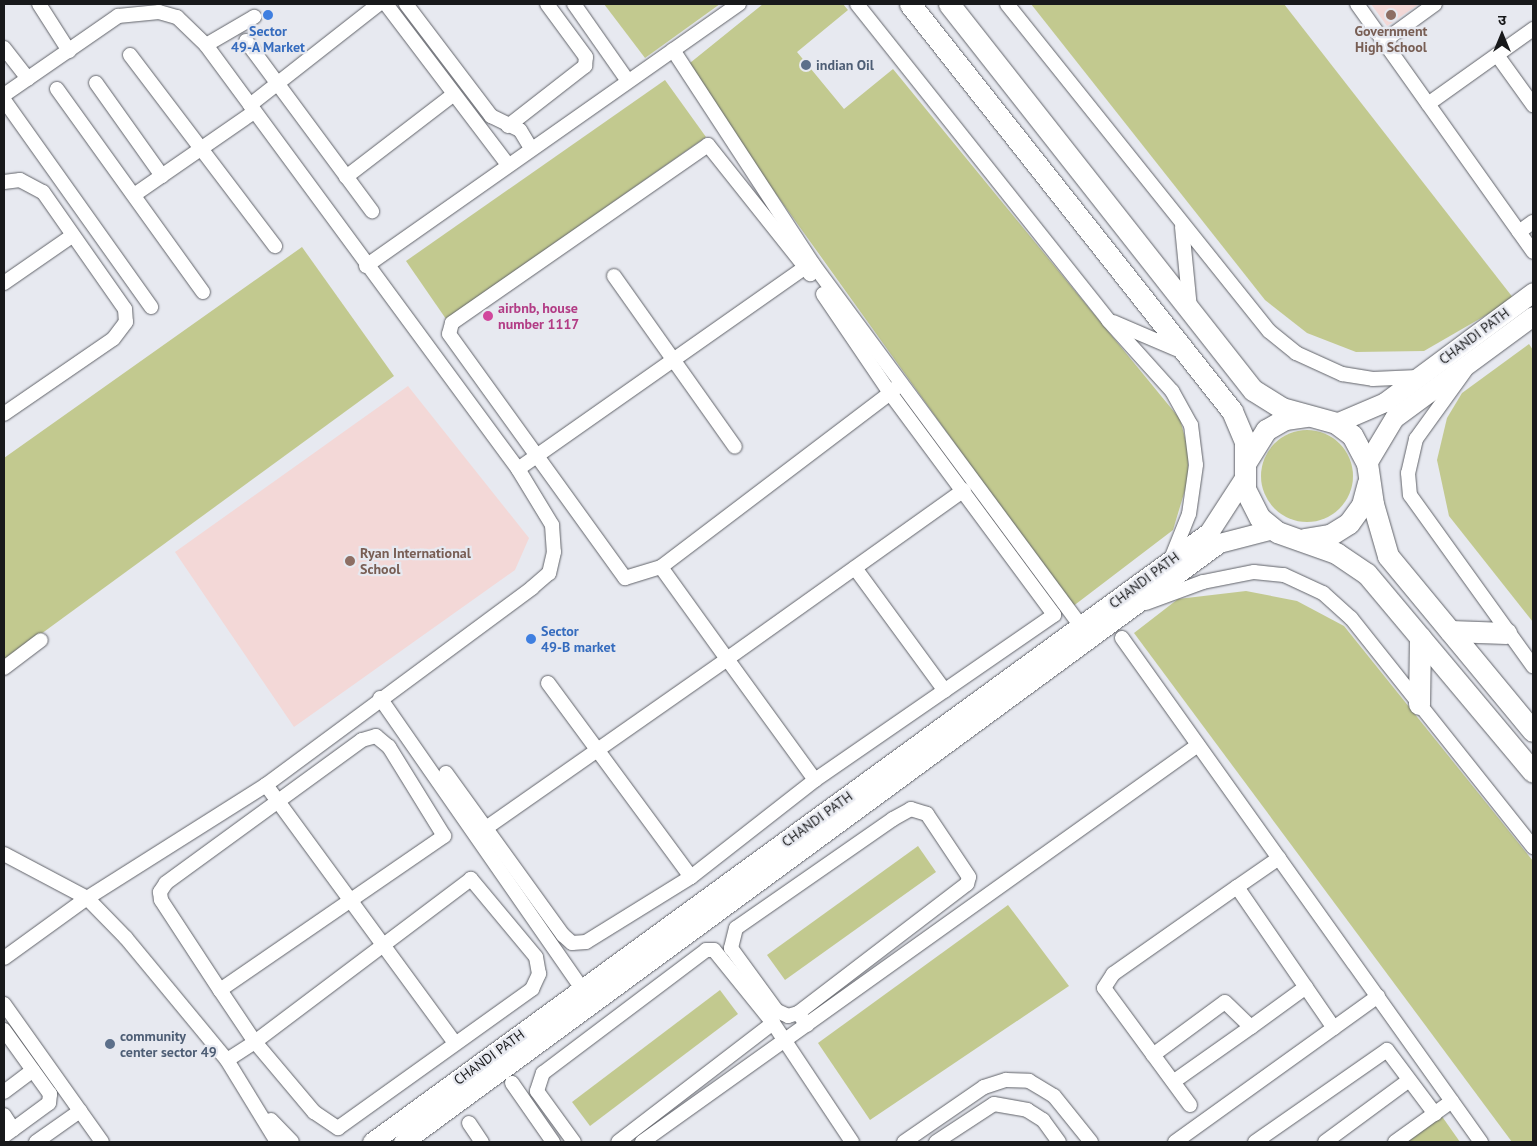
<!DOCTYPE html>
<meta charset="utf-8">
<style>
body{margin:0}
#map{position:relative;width:1537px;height:1146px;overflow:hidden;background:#e7e9f0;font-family:"PT Sans","Noto Sans Devanagari",sans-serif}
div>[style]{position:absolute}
.education>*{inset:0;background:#f3d8d7}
.green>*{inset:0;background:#c2c98f}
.round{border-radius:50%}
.roads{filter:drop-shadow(0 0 1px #616369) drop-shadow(0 0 1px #616369)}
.minor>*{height:14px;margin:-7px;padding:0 7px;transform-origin:7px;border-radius:7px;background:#fff}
.major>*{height:19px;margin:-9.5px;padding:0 9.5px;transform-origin:9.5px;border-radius:9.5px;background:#fff}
.highway>*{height:21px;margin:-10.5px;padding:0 10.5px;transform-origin:10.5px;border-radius:10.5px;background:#fff}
.dots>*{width:14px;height:14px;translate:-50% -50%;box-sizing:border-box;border:2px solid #e7e9f0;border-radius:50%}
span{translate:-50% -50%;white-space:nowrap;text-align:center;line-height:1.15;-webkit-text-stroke:4.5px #e7e9f0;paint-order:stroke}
.shop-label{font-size:14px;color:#366cbe;font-weight:700}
.left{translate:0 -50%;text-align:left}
.education-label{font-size:14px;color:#785e54;font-weight:700}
.service-label{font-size:14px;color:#4e5e75;font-weight:700}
.hotel-label{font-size:14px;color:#b23c85;font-weight:700}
.street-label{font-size:14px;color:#18191b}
.frame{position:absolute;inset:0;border:5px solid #18191b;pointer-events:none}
.north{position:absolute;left:1477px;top:10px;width:50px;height:50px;-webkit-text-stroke:4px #e7e9f0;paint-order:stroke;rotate:0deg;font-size:14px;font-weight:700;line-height:20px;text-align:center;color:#18191b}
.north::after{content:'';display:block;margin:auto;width:18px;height:22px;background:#18191b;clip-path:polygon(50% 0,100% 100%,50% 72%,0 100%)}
</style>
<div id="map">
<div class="education">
<div style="clip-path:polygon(1371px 4px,1419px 4px,1387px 26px)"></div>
<div style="clip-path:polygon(408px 386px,529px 538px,515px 570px,294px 727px,175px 552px)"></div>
</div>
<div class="green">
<div style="clip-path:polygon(604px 4px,720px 4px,645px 58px)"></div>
<div style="clip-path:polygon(763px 4px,843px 4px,848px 10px,797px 52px,844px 109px,893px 69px,1180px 419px,1188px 449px,1188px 480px,1173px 530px,1072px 607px,685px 67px)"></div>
<div style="clip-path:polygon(1031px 4px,1284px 4px,1514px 299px,1424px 351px,1356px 352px,1307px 333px,1265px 300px)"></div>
<div style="clip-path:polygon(665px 80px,706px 137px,446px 319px,406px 261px)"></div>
<div style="clip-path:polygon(302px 247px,394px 376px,4px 661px,4px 458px)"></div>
<div style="clip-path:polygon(1529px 344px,1533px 350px,1533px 622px,1449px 516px,1437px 460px,1447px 418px,1462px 393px)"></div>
<div class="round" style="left:1261px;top:430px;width:92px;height:92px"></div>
<div style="clip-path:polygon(1246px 591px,1297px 601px,1344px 626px,1533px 861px,1533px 1142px,1512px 1142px,1134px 633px,1178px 599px)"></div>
<div style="clip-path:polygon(918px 846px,936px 872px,785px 980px,767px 955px)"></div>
<div style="clip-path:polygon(1008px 905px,1069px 986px,870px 1120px,818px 1043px)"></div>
<div style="clip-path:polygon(720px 990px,738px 1014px,590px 1126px,572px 1102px)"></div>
<div style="clip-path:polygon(1441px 1115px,1460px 1142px,1402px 1142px)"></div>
</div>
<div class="roads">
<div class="minor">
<div style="left:39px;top:4px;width:56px;rotate:57.4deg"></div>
<div style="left:386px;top:4px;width:202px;rotate:52.8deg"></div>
<div style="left:406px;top:4px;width:141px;rotate:52.8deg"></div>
<div style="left:491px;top:116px;width:32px;rotate:26deg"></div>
<div style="left:520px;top:130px;width:21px;rotate:59deg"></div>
<div style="left:574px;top:4px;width:94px;rotate:55deg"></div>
<div style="left:857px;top:4px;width:404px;rotate:51.5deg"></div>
<div style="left:1108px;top:320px;width:96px;rotate:48deg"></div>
<div style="left:1172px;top:391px;width:39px;rotate:61deg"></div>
<div style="left:1191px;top:425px;width:40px;rotate:82.9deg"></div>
<div style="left:1196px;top:465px;width:49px;rotate:98.1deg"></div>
<div style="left:1189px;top:514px;width:48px;rotate:111.8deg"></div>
<div style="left:1007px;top:4px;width:419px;rotate:51.3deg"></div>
<div style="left:1269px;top:331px;width:35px;rotate:39deg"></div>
<div style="left:1296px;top:353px;width:51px;rotate:24.5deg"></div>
<div style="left:1342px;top:374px;width:31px;rotate:9deg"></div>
<div style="left:1373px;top:379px;width:45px;rotate:-2.5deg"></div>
<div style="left:1357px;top:4px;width:304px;rotate:54.6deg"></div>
<div style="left:246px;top:41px;width:212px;rotate:53.5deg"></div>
<div style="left:1384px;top:41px;width:63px;rotate:-36deg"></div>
<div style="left:206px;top:45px;width:56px;rotate:-30.3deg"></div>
<div style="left:4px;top:48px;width:39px;rotate:52deg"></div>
<div style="left:673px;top:50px;width:256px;rotate:56.8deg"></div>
<div style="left:813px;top:264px;width:452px;rotate:53.5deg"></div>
<div style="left:130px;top:55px;width:240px;rotate:52.8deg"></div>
<div style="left:1497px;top:55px;width:62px;rotate:54.2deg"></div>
<div style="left:96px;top:83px;width:114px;rotate:54.6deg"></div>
<div style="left:57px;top:89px;width:250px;rotate:54.3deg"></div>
<div style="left:4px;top:95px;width:139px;rotate:-34.7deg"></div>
<div style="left:118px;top:16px;width:41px;rotate:-5.6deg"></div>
<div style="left:159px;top:12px;width:19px;rotate:16deg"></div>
<div style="left:177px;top:17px;width:40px;rotate:44deg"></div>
<div style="left:206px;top:45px;width:526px;rotate:53.65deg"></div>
<div style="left:518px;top:469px;width:66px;rotate:58.7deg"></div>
<div style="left:552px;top:525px;width:27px;rotate:86deg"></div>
<div style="left:554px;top:552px;width:22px;rotate:103deg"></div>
<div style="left:549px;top:573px;width:23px;rotate:139deg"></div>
<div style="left:532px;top:588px;width:331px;rotate:143.5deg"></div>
<div style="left:266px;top:785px;width:212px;rotate:147.7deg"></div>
<div style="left:87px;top:898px;width:102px;rotate:144.1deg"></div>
<div style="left:4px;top:100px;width:254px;rotate:54.6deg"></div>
<div style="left:1428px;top:104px;width:129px;rotate:-35.5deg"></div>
<div style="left:250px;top:105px;width:164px;rotate:-38.1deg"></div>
<div style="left:508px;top:126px;width:98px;rotate:-37.9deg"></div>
<div style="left:585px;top:66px;width:9px;rotate:-84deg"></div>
<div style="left:586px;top:57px;width:66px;rotate:-126.3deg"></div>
<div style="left:346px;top:177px;width:135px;rotate:-37.5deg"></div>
<div style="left:4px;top:182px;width:16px;rotate:-7deg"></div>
<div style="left:20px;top:180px;width:26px;rotate:28deg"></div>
<div style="left:43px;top:192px;width:143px;rotate:55deg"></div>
<div style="left:125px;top:309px;width:13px;rotate:86deg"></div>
<div style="left:126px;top:322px;width:21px;rotate:127deg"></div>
<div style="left:113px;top:339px;width:132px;rotate:145.5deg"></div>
<div style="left:134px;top:195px;width:146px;rotate:-34.7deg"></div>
<div style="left:1182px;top:227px;width:82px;rotate:84.4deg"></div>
<div style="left:1519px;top:232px;width:17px;rotate:-36deg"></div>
<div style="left:366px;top:266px;width:456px;rotate:-35.1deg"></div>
<div style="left:805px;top:267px;width:156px;rotate:-128.5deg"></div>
<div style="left:708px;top:145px;width:312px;rotate:145.2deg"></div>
<div style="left:452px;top:323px;width:11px;rotate:105deg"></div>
<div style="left:449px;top:334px;width:301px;rotate:54.2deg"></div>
<div style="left:625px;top:578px;width:38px;rotate:-17deg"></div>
<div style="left:661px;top:567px;width:288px;rotate:-37.2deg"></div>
<div style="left:890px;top:393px;width:276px;rotate:53.5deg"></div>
<div style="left:1054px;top:615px;width:290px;rotate:145.4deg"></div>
<div style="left:614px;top:276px;width:209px;rotate:54.7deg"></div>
<div style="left:4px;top:283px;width:83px;rotate:-34.7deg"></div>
<div style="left:823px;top:294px;width:120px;rotate:55.9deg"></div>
<div style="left:890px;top:393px;width:9px;rotate:-41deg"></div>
<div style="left:1113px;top:322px;width:76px;rotate:23.2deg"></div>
<div style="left:1465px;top:371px;width:84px;rotate:125.8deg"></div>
<div style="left:1416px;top:439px;width:35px;rotate:103deg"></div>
<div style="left:1408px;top:473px;width:22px;rotate:85deg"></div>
<div style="left:1410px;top:495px;width:211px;rotate:54.3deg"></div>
<div style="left:518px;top:469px;width:351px;rotate:-35.1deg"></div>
<div style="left:805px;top:267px;width:9px;rotate:54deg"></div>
<div style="left:855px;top:568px;width:152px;rotate:53.8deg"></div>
<div style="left:1146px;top:603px;width:61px;rotate:-20.2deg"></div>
<div style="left:1203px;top:582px;width:52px;rotate:-11.1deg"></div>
<div style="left:1254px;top:572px;width:30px;rotate:6deg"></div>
<div style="left:1284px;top:575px;width:43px;rotate:24.8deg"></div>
<div style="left:1323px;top:593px;width:38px;rotate:42deg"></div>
<div style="left:1351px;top:618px;width:293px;rotate:51.5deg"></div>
<div style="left:1122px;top:638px;width:619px;rotate:54.54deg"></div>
<div style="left:4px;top:668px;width:46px;rotate:-37.1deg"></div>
<div style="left:548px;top:683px;width:241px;rotate:53.6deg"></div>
<div style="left:380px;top:698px;width:354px;rotate:55.2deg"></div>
<div style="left:446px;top:773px;width:200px;rotate:54.2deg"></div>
<div style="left:563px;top:935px;width:12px;rotate:42deg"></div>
<div style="left:572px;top:943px;width:14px;rotate:-4deg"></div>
<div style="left:586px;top:942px;width:123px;rotate:-31.8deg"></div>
<div style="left:691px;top:877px;width:157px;rotate:-38deg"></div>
<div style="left:815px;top:780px;width:150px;rotate:-126deg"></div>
<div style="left:727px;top:659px;width:291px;rotate:-35.5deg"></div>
<div style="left:266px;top:785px;width:320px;rotate:53.8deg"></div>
<div style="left:476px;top:835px;width:307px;rotate:-35deg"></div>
<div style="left:727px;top:659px;width:113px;rotate:-125.7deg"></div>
<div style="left:4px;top:854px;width:94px;rotate:27.9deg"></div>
<div style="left:87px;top:898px;width:56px;rotate:45.7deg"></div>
<div style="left:126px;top:938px;width:158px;rotate:50.4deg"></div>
<div style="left:227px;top:1060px;width:96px;rotate:58.6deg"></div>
<div style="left:1279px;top:858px;width:51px;rotate:145.4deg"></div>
<div style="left:1237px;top:887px;width:171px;rotate:55.5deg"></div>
<div style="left:220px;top:990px;width:272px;rotate:-34.5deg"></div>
<div style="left:444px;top:836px;width:105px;rotate:-121.7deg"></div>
<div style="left:389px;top:747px;width:17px;rotate:-140deg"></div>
<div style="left:376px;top:736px;width:15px;rotate:164deg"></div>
<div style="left:362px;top:740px;width:243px;rotate:143.9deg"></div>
<div style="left:166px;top:883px;width:11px;rotate:124deg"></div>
<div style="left:160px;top:892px;width:8px;rotate:83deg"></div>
<div style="left:161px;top:900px;width:108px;rotate:56.8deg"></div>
<div style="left:220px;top:990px;width:63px;rotate:56.1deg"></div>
<div style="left:255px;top:1042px;width:92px;rotate:49.9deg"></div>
<div style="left:314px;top:1112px;width:29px;rotate:34deg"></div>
<div style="left:338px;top:1128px;width:239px;rotate:-35.6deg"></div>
<div style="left:532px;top:989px;width:17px;rotate:-65deg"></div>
<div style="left:539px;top:974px;width:17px;rotate:-100deg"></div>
<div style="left:536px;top:957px;width:102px;rotate:-129.8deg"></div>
<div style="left:471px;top:879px;width:271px;rotate:143deg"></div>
<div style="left:255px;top:1042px;width:33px;rotate:147deg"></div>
<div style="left:4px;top:1004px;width:169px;rotate:54.6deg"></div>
<div style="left:798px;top:1013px;width:213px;rotate:-37.4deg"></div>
<div style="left:967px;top:884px;width:7px;rotate:-74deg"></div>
<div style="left:969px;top:877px;width:76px;rotate:-123.7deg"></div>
<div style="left:927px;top:814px;width:17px;rotate:-163deg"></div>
<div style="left:911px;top:809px;width:21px;rotate:151deg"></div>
<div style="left:893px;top:819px;width:191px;rotate:145.2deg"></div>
<div style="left:736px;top:928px;width:21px;rotate:104deg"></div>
<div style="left:731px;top:948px;width:78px;rotate:53.9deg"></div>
<div style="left:777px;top:1011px;width:12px;rotate:24deg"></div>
<div style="left:788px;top:1016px;width:10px;rotate:-17deg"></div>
<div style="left:798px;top:1013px;width:15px;rotate:53deg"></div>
<div style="left:773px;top:1023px;width:143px;rotate:56.4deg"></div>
<div style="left:1251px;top:1027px;width:68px;rotate:-36deg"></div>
<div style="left:4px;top:1030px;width:79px;rotate:54.3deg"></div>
<div style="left:50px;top:1094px;width:9px;rotate:96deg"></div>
<div style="left:49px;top:1103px;width:56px;rotate:143.7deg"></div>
<div style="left:1153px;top:1055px;width:89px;rotate:-36.4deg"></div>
<div style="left:1225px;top:1002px;width:36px;rotate:44deg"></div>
<div style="left:1251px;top:1027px;width:95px;rotate:144.8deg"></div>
<div style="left:512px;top:1083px;width:72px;rotate:55.2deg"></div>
<div style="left:4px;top:1092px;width:36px;rotate:-37deg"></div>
<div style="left:1190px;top:1105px;width:145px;rotate:-126.3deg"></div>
<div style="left:1104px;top:988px;width:17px;rotate:-57deg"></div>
<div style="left:1113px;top:974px;width:151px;rotate:-35.1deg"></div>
<div style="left:4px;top:1115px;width:17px;rotate:57deg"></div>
<div style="left:271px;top:1120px;width:30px;rotate:46deg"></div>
<div style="left:469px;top:1123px;width:23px;rotate:56deg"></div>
<div style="left:36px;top:1142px;width:54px;rotate:-35.2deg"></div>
<div style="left:574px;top:1142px;width:63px;rotate:-126deg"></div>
<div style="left:537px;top:1091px;width:19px;rotate:-72deg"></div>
<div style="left:543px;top:1073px;width:204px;rotate:-37deg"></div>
<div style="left:706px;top:950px;width:8px"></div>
<div style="left:714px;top:950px;width:94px;rotate:51.1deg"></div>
<div style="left:773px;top:1023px;width:195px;rotate:142.5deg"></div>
<div style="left:642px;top:1142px;width:683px;rotate:-35.53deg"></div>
<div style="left:904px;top:1142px;width:97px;rotate:-34.5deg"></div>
<div style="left:984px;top:1087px;width:23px;rotate:-18deg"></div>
<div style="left:1006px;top:1080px;width:23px;rotate:2deg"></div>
<div style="left:1029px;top:1081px;width:29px;rotate:31deg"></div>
<div style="left:1054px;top:1096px;width:59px;rotate:51.2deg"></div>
<div style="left:936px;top:1142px;width:69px;rotate:-33.2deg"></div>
<div style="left:994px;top:1104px;width:34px;rotate:10deg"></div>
<div style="left:1027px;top:1110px;width:19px;rotate:32deg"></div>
<div style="left:1043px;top:1120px;width:27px;rotate:54deg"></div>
<div style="left:1175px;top:1142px;width:250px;rotate:-35.7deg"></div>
<div style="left:1255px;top:1142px;width:161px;rotate:-34.9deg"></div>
<div style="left:1387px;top:1050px;width:80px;rotate:53.1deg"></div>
<div style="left:1325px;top:1142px;width:104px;rotate:-36.4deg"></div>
<div style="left:1395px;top:1142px;width:70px;rotate:-35.7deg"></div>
</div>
<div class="major">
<div style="left:1336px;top:423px;width:53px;rotate:-23.2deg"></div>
<div style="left:1385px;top:402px;width:184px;rotate:-36.6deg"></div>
<div style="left:1367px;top:463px;width:52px;rotate:-59deg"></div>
<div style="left:1394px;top:418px;width:172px;rotate:-36.3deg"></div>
<div style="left:372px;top:1142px;width:1036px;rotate:-36.08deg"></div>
<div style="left:1209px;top:532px;width:64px;rotate:-57.1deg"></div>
<div style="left:403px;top:1142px;width:1012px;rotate:-36.28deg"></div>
<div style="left:1219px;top:543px;width:56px;rotate:-14.5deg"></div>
</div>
<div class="highway">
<div style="left:910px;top:4px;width:519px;rotate:51.65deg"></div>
<div style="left:1232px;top:411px;width:33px;rotate:67deg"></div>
<div style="left:1245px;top:441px;width:48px;rotate:90deg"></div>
<div style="left:1245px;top:489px;width:33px;rotate:63deg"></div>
<div style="left:1260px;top:518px;width:22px;rotate:39deg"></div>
<div style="left:1277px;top:532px;width:63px;rotate:19.6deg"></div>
<div style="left:1336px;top:553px;width:37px;rotate:34deg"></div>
<div style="left:1367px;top:574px;width:258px;rotate:50deg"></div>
<div style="left:949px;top:4px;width:491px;rotate:51.8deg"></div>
<div style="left:1253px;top:390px;width:34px;rotate:32deg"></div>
<div style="left:1282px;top:408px;width:56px;rotate:15.5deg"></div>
<div style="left:1336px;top:423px;width:20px;rotate:37deg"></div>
<div style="left:1352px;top:435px;width:32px;rotate:62deg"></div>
<div style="left:1367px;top:463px;width:41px;rotate:81.7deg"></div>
<div style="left:1373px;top:504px;width:54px;rotate:73.9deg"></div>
<div style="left:1388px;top:556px;width:227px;rotate:50.4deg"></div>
<div style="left:1246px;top:462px;width:38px;rotate:-58deg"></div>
<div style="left:1266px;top:430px;width:22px;rotate:-30deg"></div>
<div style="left:1285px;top:419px;width:21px;rotate:-8deg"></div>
<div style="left:1304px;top:539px;width:26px;rotate:-9deg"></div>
<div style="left:1330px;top:535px;width:22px;rotate:-32deg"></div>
<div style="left:1349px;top:523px;width:22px;rotate:-54deg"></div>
<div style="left:1362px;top:505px;width:23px;rotate:-75deg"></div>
<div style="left:1450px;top:631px;width:56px;rotate:2deg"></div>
<div style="left:1419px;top:704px;width:67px;rotate:-89.1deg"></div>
</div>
</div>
<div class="dots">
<div style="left:268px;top:15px;background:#3f7fe0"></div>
<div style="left:1391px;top:15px;background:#8d6e63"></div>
<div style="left:806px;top:65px;background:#5c6f8a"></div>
<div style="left:488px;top:316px;background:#d1479c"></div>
<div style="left:350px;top:561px;background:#8d6e63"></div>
<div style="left:531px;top:639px;background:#3f7fe0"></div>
<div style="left:110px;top:1044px;background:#5c6f8a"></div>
</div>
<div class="shop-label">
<span style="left:268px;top:39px">Sector<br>49-A Market</span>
<span class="left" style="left:541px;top:639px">Sector<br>49-B market</span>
</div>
<div class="education-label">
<span style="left:1391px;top:39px">Government<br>High School</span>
<span class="left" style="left:360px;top:561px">Ryan International<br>School</span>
</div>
<div class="service-label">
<span class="left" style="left:816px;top:65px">indian Oil</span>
<span class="left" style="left:120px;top:1044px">community<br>center sector 49</span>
</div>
<div class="hotel-label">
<span class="left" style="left:498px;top:316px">airbnb, house<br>number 1117</span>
</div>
<div class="street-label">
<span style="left:1474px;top:336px;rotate:-37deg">CHANDI PATH</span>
<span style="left:1144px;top:580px;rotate:-37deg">CHANDI PATH</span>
<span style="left:817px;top:819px;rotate:-36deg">CHANDI PATH</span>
<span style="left:489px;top:1057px;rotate:-36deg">CHANDI PATH</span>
</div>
<div class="frame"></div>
<div class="north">उ</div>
</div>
